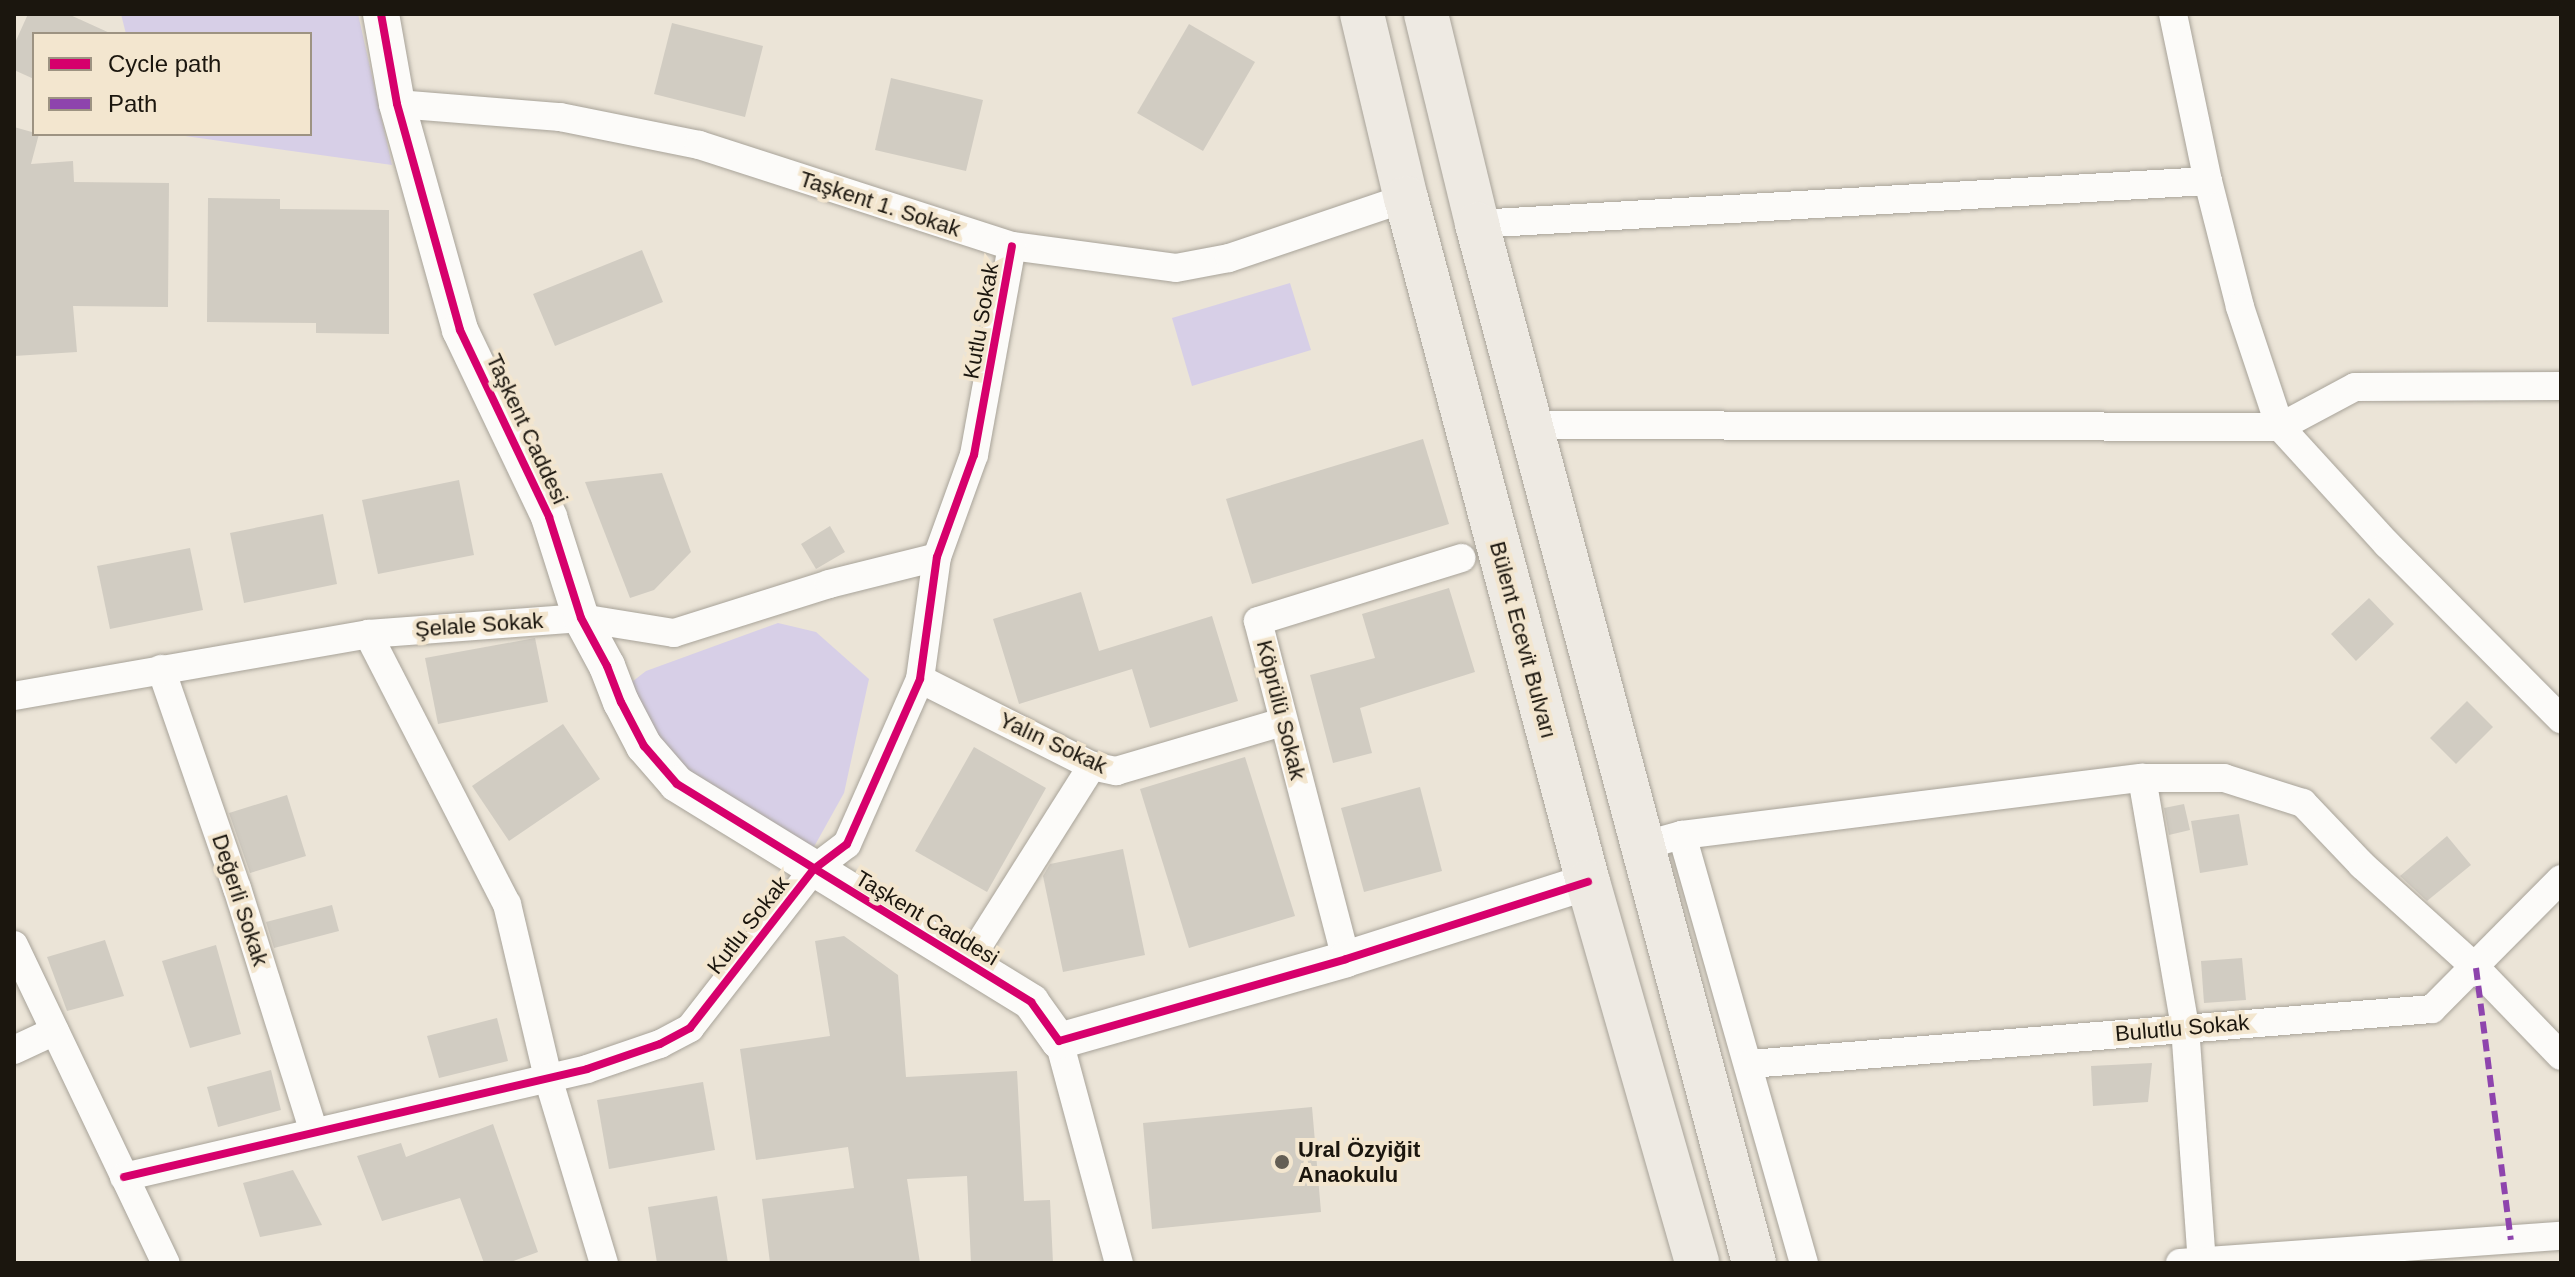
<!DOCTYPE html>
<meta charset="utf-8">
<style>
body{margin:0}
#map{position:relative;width:2575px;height:1277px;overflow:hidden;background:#ebe4d7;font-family:Helvetica,sans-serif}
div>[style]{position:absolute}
.green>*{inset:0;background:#d7cfe7}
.building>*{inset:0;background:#d1ccc2}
.roads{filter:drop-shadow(0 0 2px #a8a399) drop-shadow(0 0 2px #a8a399)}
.minor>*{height:28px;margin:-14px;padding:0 14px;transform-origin:14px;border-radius:14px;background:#fcfbf9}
.tertiary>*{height:36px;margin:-18px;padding:0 18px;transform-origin:18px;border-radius:18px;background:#fcfbf9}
.primary>*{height:44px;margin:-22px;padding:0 22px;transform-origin:22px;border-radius:22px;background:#eeeae3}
.quiet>*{height:6px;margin-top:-3px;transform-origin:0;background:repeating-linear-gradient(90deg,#8e44ad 0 12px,transparent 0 18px)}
.cycleway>*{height:8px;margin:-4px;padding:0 4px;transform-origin:4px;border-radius:4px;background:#d6006c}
.dots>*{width:22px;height:22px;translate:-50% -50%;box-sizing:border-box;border:4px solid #f3e6cf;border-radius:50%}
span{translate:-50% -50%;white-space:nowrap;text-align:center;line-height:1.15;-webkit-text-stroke:8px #f3e6cf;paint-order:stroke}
.street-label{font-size:22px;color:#1b160e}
.poi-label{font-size:22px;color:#1b160e;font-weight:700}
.left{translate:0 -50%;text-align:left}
.frame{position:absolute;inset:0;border:16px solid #1b160e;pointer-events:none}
.legend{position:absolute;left:32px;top:32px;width:280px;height:104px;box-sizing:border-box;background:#f3e6cf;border:2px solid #9d9382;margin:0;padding:10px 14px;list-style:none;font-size:24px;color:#1b160e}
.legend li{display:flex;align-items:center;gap:16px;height:40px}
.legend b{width:40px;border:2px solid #9d9382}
</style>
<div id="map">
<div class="green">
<div style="clip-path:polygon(121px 14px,358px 14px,392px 165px,171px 134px,310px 134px,310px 34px,126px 34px)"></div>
<div style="clip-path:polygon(1290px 283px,1311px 350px,1192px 386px,1172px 318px)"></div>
<div style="clip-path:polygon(778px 623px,816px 632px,869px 679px,844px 793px,810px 854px,682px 778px,628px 685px,646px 671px)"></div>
</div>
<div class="building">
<div style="clip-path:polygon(28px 14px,68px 14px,112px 34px,34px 34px,34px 79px,14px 70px,14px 45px)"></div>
<div style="clip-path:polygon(672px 23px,763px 46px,745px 117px,654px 94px)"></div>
<div style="clip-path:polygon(1189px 24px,1255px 62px,1203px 151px,1137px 113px)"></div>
<div style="clip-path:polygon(891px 78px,983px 100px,966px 171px,875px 150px)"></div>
<div style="clip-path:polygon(14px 127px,39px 134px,31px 164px,73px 161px,74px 182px,169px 183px,168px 307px,73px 306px,77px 352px,14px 356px)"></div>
<div style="clip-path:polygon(208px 198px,280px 199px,280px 209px,389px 210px,389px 334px,316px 333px,316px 323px,207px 322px)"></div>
<div style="clip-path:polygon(642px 250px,663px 302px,555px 346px,533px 294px)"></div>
<div style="clip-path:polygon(1423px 439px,1449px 524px,1252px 584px,1226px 499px)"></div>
<div style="clip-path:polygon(662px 473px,691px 552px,654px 590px,630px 598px,585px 482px)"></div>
<div style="clip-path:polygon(459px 480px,474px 555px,378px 574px,362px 500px)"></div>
<div style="clip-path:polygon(323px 514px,337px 584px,244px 603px,230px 533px)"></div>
<div style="clip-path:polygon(830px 526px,845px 552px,816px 569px,801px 544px)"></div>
<div style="clip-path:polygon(190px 548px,203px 610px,110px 629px,97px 566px)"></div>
<div style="clip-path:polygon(1449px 588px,1475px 672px,1360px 708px,1372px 753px,1333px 763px,1310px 675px,1375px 658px,1362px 614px)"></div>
<div style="clip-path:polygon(1081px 592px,1099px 651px,1212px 616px,1238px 701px,1150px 728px,1132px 669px,1019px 704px,993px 619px)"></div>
<div style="clip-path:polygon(2369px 598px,2394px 624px,2356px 661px,2331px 634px)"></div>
<div style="clip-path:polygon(535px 638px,548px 702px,438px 724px,425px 658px)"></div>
<div style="clip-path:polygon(2467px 701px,2493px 727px,2456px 764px,2430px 738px)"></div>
<div style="clip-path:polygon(563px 724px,600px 779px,509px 841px,472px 786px)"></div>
<div style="clip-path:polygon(974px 747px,1046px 788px,987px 892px,915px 851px)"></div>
<div style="clip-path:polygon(1245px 757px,1295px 916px,1189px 948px,1140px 789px)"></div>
<div style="clip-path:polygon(1420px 787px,1442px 871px,1364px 892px,1341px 808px)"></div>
<div style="clip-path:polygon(287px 795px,306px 856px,250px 873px,229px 813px)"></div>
<div style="clip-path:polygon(2184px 804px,2190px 830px,2169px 835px,2164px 808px)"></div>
<div style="clip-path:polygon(2239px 814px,2248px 865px,2200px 873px,2191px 821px)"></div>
<div style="clip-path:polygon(2447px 836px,2471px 865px,2427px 901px,2400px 876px)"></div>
<div style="clip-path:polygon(1123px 849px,1145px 955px,1063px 972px,1043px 876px,1050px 864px)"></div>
<div style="clip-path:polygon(332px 905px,339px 931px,274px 948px,266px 922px)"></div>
<div style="clip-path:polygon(844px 936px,898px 975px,906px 1077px,1017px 1071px,1024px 1201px,1050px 1200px,1053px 1263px,971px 1263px,967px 1176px,907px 1179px,920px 1263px,770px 1263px,762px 1199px,854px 1188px,848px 1147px,756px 1160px,740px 1049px,830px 1036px,815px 941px)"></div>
<div style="clip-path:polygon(105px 940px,124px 996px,67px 1011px,47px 957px)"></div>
<div style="clip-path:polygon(216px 945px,241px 1034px,190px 1048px,162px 961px)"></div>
<div style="clip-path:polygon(2242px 958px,2246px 1000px,2204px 1003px,2201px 961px)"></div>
<div style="clip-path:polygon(497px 1018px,508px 1061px,439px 1078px,427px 1036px)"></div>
<div style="clip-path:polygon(2152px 1063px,2148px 1102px,2093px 1106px,2091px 1066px)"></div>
<div style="clip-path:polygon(271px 1070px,281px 1110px,218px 1127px,207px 1087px)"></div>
<div style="clip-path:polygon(703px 1082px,715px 1150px,609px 1169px,597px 1100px)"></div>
<div style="clip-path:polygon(1312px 1107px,1321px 1212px,1152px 1229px,1143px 1123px)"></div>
<div style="clip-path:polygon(493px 1124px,538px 1252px,508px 1263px,484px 1263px,460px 1198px,382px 1221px,357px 1156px,401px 1143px,406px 1157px)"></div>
<div style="clip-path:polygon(293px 1170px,322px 1225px,260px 1237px,243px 1183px)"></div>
<div style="clip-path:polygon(717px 1196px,728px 1263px,657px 1263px,648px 1207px)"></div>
</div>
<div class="roads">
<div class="minor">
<div style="left:2173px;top:14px;width:171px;rotate:78.2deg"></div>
<div style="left:2208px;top:181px;width:130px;rotate:75.7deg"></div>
<div style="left:2240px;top:307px;width:126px;rotate:71.6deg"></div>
<div style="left:2280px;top:427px;width:159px;rotate:47.6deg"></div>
<div style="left:2387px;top:544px;width:247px;rotate:45.2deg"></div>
<div style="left:397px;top:104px;width:164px;rotate:4.6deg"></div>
<div style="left:560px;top:117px;width:142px;rotate:11.4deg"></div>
<div style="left:699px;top:145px;width:329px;rotate:17.9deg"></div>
<div style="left:1012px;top:246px;width:165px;rotate:7.6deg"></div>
<div style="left:1176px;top:268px;width:54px;rotate:-10.7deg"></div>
<div style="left:1229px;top:258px;width:187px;rotate:-18.7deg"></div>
<div style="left:1477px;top:224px;width:732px;rotate:-3.37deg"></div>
<div style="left:1530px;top:425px;width:750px;rotate:0.15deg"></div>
<div style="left:2280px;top:427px;width:85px;rotate:-28.1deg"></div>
<div style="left:2355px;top:387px;width:206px;rotate:-0.3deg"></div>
<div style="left:368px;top:634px;width:304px;rotate:62.8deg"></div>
<div style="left:507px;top:904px;width:179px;rotate:76.7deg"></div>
<div style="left:548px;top:1078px;width:193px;rotate:73.2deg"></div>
<div style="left:161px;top:669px;width:232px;rotate:70.9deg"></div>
<div style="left:237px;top:888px;width:256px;rotate:72.5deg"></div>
<div style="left:920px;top:679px;width:193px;rotate:26.8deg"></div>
<div style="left:1092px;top:766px;width:25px;rotate:12deg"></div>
<div style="left:1116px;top:771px;width:174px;rotate:-16.4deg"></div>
<div style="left:14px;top:696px;width:359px;rotate:-9.9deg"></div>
<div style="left:368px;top:634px;width:214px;rotate:-4.3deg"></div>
<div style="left:581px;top:618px;width:94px;rotate:9.2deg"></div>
<div style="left:674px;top:633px;width:163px;rotate:-17.5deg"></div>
<div style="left:829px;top:584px;width:111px;rotate:-14deg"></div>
<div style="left:2142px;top:778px;width:253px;rotate:80.2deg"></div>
<div style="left:2185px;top:1027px;width:236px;rotate:85.9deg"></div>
<div style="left:1682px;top:835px;width:445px;rotate:74.1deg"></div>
<div style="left:1642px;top:846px;width:41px;rotate:-15.4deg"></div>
<div style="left:1682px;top:835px;width:464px;rotate:-7.1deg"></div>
<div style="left:2142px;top:778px;width:82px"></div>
<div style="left:2224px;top:778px;width:83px;rotate:17.6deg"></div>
<div style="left:2303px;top:803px;width:86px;rotate:46.4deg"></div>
<div style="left:2362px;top:865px;width:154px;rotate:42.1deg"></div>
<div style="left:2476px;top:968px;width:122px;rotate:46deg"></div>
<div style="left:14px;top:945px;width:352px;rotate:64.5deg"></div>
<div style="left:1346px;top:959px;width:349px;rotate:-104.6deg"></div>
<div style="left:1258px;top:621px;width:213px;rotate:-17.2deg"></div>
<div style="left:968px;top:962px;width:232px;rotate:-57.7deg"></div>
<div style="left:1059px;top:1041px;width:230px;rotate:74.9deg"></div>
<div style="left:14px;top:1050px;width:45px;rotate:-24.9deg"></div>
<div style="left:1750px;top:1064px;width:684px;rotate:-4.61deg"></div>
<div style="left:2432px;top:1009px;width:183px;rotate:-45.2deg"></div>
<div style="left:124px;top:1177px;width:475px;rotate:-13.1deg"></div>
<div style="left:587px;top:1069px;width:77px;rotate:-18.9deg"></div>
<div style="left:660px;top:1044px;width:34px;rotate:-28deg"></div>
<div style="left:690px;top:1028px;width:202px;rotate:-52.1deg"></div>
<div style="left:814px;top:869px;width:41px;rotate:-37.1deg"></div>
<div style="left:847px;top:844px;width:180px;rotate:-66.1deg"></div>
<div style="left:920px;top:679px;width:123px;rotate:-82.1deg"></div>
<div style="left:937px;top:557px;width:109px;rotate:-70.1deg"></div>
<div style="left:974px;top:455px;width:212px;rotate:-79.7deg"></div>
<div style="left:2180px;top:1263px;width:382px;rotate:-4.1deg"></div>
</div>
<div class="tertiary">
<div style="left:381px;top:14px;width:91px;rotate:79.9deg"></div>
<div style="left:397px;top:104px;width:235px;rotate:74.4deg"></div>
<div style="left:460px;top:330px;width:207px;rotate:64.5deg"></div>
<div style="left:549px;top:517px;width:106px;rotate:72.4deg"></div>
<div style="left:581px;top:618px;width:55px;rotate:61.6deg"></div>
<div style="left:607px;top:666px;width:39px;rotate:69deg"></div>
<div style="left:621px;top:702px;width:50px;rotate:62.4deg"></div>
<div style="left:644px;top:746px;width:50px;rotate:49deg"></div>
<div style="left:677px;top:784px;width:416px;rotate:31.6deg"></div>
<div style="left:1031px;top:1002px;width:48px;rotate:54.3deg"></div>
<div style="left:1059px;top:1041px;width:298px;rotate:-15.9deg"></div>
<div style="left:1346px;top:959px;width:254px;rotate:-17.7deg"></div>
</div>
<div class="primary">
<div style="left:1362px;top:14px;width:189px;rotate:76.6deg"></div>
<div style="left:1406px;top:198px;width:708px;rotate:75.1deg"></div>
<div style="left:1588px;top:882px;width:396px;rotate:74deg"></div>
<div style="left:1426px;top:14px;width:216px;rotate:76.3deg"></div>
<div style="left:1477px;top:224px;width:1075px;rotate:75.07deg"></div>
</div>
</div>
<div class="quiet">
<div style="left:2476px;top:968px;width:274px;rotate:82.7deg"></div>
</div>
<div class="cycleway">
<div style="left:381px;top:14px;width:91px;rotate:79.9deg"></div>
<div style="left:397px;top:104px;width:235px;rotate:74.4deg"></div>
<div style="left:460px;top:330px;width:207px;rotate:64.5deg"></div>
<div style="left:549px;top:517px;width:106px;rotate:72.4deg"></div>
<div style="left:581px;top:618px;width:55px;rotate:61.6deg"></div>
<div style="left:607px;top:666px;width:39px;rotate:69deg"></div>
<div style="left:621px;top:702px;width:50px;rotate:62.4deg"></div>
<div style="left:644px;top:746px;width:50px;rotate:49deg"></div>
<div style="left:677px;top:784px;width:416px;rotate:31.6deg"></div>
<div style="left:1031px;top:1002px;width:48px;rotate:54.3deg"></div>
<div style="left:1059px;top:1041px;width:298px;rotate:-15.9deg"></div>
<div style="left:1346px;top:959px;width:254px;rotate:-17.7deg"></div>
<div style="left:124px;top:1177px;width:475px;rotate:-13.1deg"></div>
<div style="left:587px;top:1069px;width:77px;rotate:-18.9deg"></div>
<div style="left:660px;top:1044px;width:34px;rotate:-28deg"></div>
<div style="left:690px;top:1028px;width:202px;rotate:-52.1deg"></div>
<div style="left:814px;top:869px;width:41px;rotate:-37.1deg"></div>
<div style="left:847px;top:844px;width:180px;rotate:-66.1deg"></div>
<div style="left:920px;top:679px;width:123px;rotate:-82.1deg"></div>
<div style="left:937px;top:557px;width:109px;rotate:-70.1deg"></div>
<div style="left:974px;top:455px;width:212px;rotate:-79.7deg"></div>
</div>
<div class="dots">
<div style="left:1282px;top:1162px;background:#645e54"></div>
</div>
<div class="street-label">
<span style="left:880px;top:204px;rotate:18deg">Taşkent 1. Sokak</span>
<span style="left:981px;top:321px;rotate:-80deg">Kutlu Sokak</span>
<span style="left:527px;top:429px;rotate:65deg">Taşkent Caddesi</span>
<span style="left:479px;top:625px;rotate:-4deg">Şelale Sokak</span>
<span style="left:1523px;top:640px;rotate:75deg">Bülent Ecevit Bulvarı</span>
<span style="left:1281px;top:710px;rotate:76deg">Köprülü Sokak</span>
<span style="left:1053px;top:743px;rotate:25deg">Yalın Sokak</span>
<span style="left:240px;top:900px;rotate:72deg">Değerli Sokak</span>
<span style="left:927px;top:918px;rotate:31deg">Taşkent Caddesi</span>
<span style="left:748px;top:925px;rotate:-52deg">Kutlu Sokak</span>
<span style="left:2182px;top:1028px;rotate:-5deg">Bulutlu Sokak</span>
</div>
<div class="poi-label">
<span class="left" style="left:1298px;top:1162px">Ural Özyiğit<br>Anaokulu</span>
</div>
<div class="frame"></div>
<ul class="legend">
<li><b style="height:10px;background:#d6006c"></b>Cycle path</li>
<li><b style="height:10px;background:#8e44ad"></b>Path</li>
</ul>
</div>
